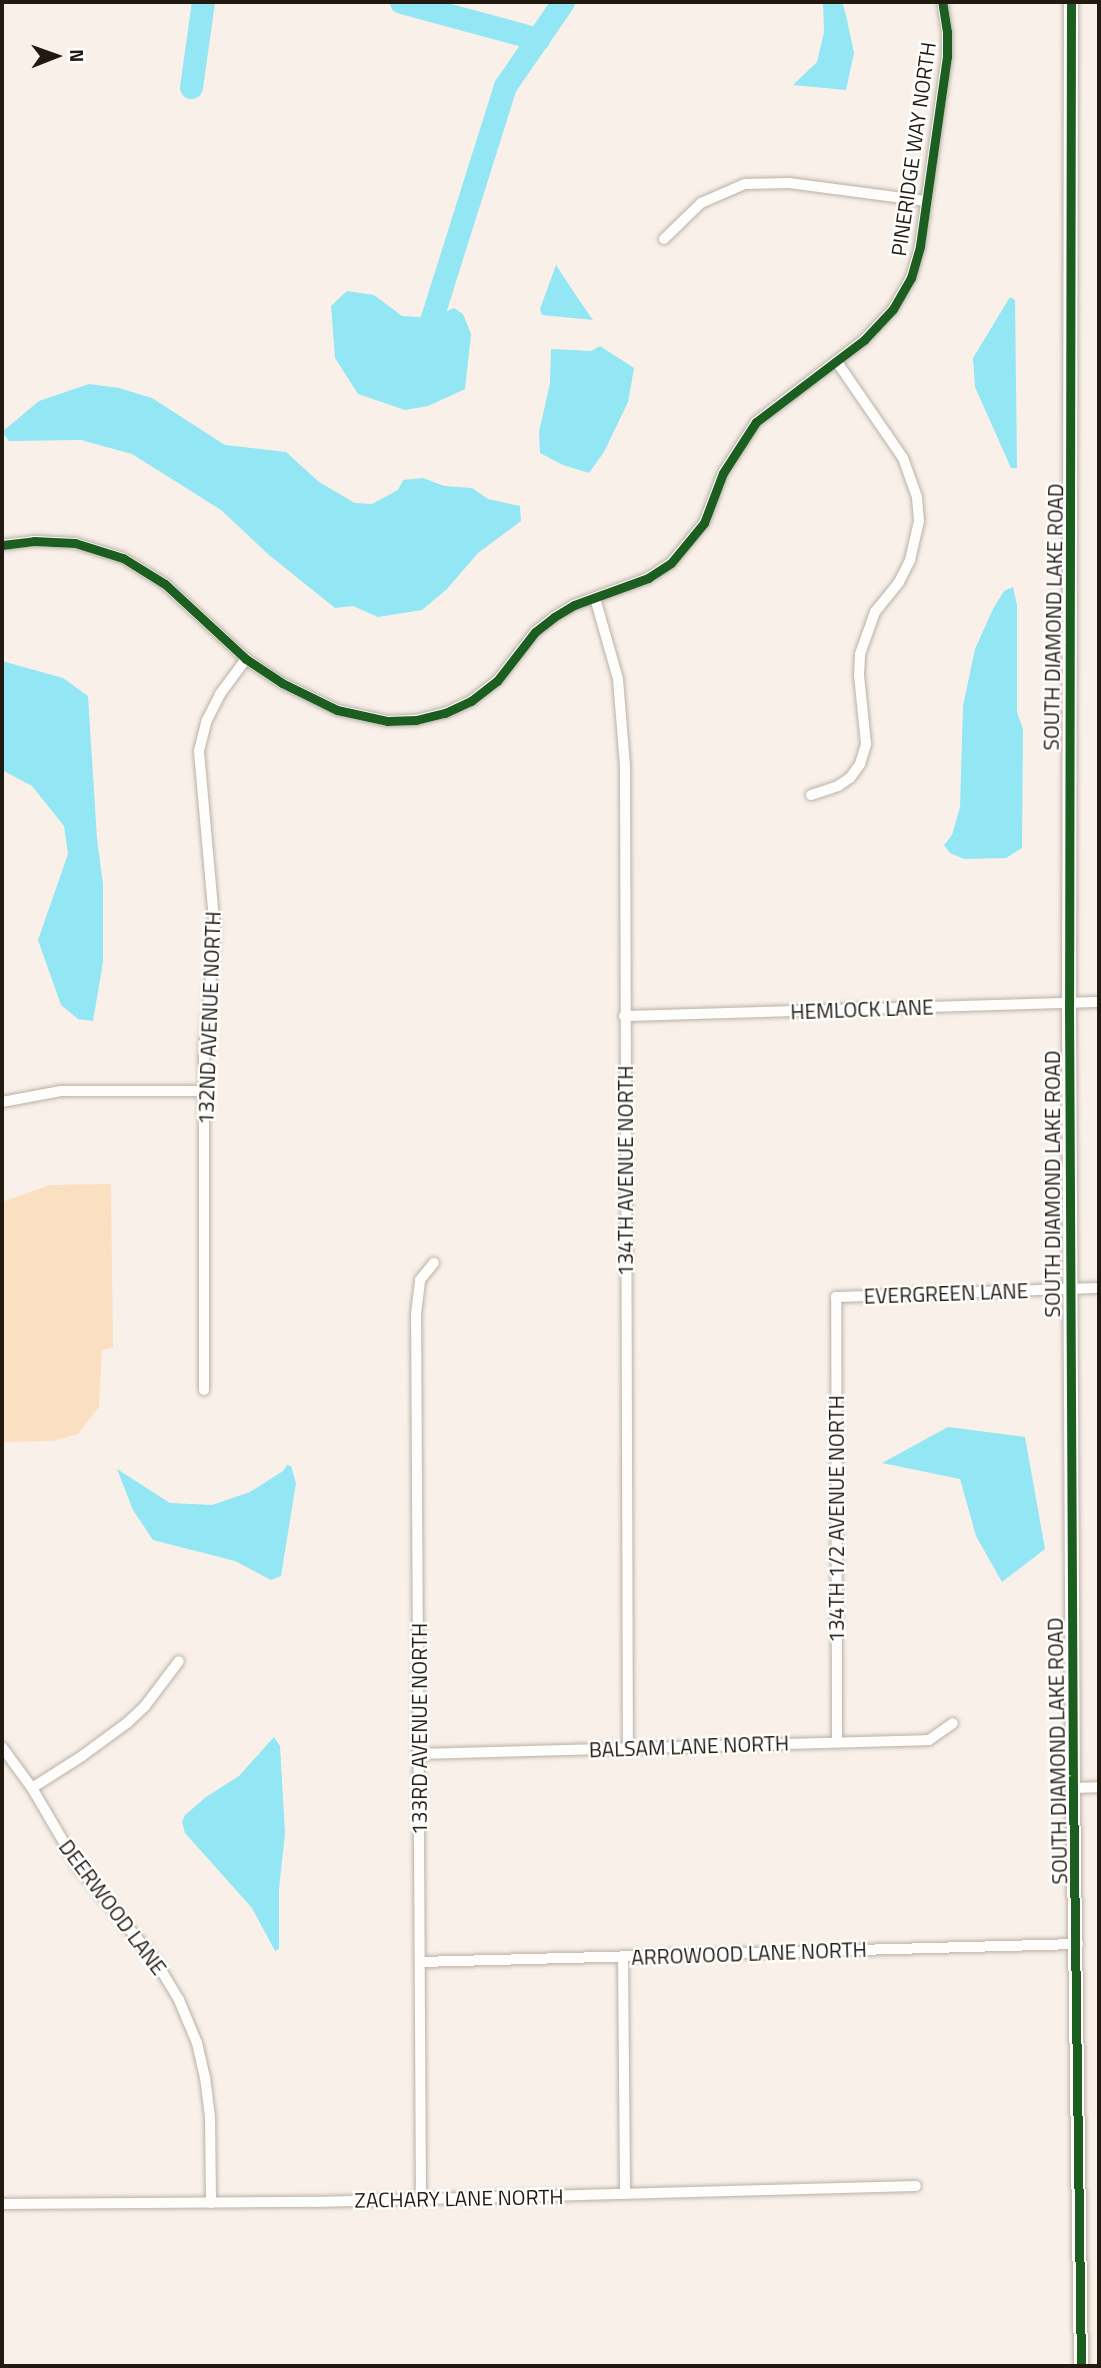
<!DOCTYPE html>
<style>
body{margin:0}
#map{position:relative;width:1101px;height:2368px;overflow:hidden;background:#f9f1e9;font-family:"Titillium Web",sans-serif}
div>[style]{position:absolute}
.green>*{inset:0;background:#fae0c1}
.water>*{inset:0;background:#93e6f3}
.river>*{height:23px;margin:-11.5px;padding:0 11.5px;transform-origin:11.5px;border-radius:11.5px;background:#93e6f3}
.roads{filter:drop-shadow(0 0 2px #b9b1a9) drop-shadow(0 0 2px #b9b1a9)}
.minor>*{height:10px;margin:-5px;padding:0 5px;transform-origin:5px;border-radius:5px;background:#fefdfc}
.tertiary>*{height:14px;margin:-7px;padding:0 7px;transform-origin:7px;border-radius:7px;background:#fefdfc}
.cycleway>*{height:9px;margin:-4.5px;padding:0 4.5px;transform-origin:4.5px;border-radius:4.5px;background:#1b5e20}
span{translate:-50% -50%;white-space:nowrap;text-align:center;line-height:1.15;-webkit-text-stroke:5px #fff;paint-order:stroke}
.street-label{font-size:21px;color:#211a11}
.frame{position:absolute;inset:0;border:4px solid #211a11;pointer-events:none}
.north{position:absolute;left:21px;top:21px;width:70px;height:70px;-webkit-text-stroke:5px #fff;paint-order:stroke;rotate:89deg;font-size:19px;font-weight:700;line-height:28px;text-align:center;color:#211a11}
.north::after{content:'';display:block;margin:auto;width:24px;height:32px;background:#211a11;clip-path:polygon(50% 0,100% 100%,50% 72%,0 100%)}
</style>
<div id="map">
<div class="green">
<div style="clip-path:polygon(111px 1184px,113px 1348px,102px 1350px,99px 1407px,78px 1434px,53px 1441px,2px 1442px,2px 1202px,50px 1185px)"></div>
</div>
<div class="water">
<div style="clip-path:polygon(823px 2px,842px 2px,846px 15px,854px 53px,846px 90px,793px 85px,817px 62px,824px 32px)"></div>
<div style="clip-path:polygon(556px 265px,577px 297px,593px 320px,542px 315px,540px 309px)"></div>
<div style="clip-path:polygon(347px 291px,374px 295px,402px 316px,431px 318px,454px 308px,463px 314px,471px 334px,465px 389px,428px 406px,405px 410px,358px 394px,335px 358px,331px 306px)"></div>
<div style="clip-path:polygon(1010px 297px,1015px 300px,1017px 468px,1011px 468px,975px 387px,973px 358px)"></div>
<div style="clip-path:polygon(600px 346px,634px 368px,628px 402px,604px 452px,589px 473px,563px 465px,540px 453px,539px 432px,550px 383px,551px 349px,591px 351px)"></div>
<div style="clip-path:polygon(89px 384px,119px 388px,152px 398px,225px 445px,286px 452px,319px 482px,355px 503px,372px 504px,398px 490px,403px 480px,423px 478px,444px 486px,472px 488px,488px 499px,520px 506px,521px 521px,478px 553px,447px 589px,422px 610px,378px 617px,353px 606px,335px 608px,269px 555px,221px 510px,132px 454px,81px 440px,9px 441px,2px 432px,39px 401px)"></div>
<div style="clip-path:polygon(1013px 587px,1017px 605px,1017px 712px,1023px 729px,1022px 848px,1006px 858px,964px 859px,950px 853px,944px 845px,952px 835px,960px 807px,963px 706px,975px 649px,993px 609px,1004px 591px)"></div>
<div style="clip-path:polygon(2px 661px,63px 678px,88px 696px,97px 839px,103px 884px,103px 962px,93px 1021px,78px 1019px,61px 1005px,38px 940px,68px 854px,64px 826px,32px 786px,2px 770px)"></div>
<div style="clip-path:polygon(948px 1427px,1025px 1437px,1045px 1549px,1002px 1582px,976px 1536px,960px 1479px,882px 1463px)"></div>
<div style="clip-path:polygon(287px 1465px,291px 1466px,296px 1483px,281px 1576px,271px 1580px,235px 1561px,153px 1540px,133px 1510px,117px 1469px,170px 1503px,212px 1505px,250px 1492px,283px 1471px)"></div>
<div style="clip-path:polygon(274px 1737px,280px 1746px,285px 1833px,279px 1889px,279px 1949px,275px 1951px,252px 1908px,185px 1833px,182px 1822px,185px 1815px,206px 1797px,239px 1776px)"></div>
</div>
<div class="river">
<div style="left:401px;top:2px;width:142px;rotate:15.1deg"></div>
<div style="left:191px;top:87px;width:86px;rotate:-82deg"></div>
<div style="left:423px;top:346px;width:273px;rotate:-72.5deg"></div>
<div style="left:505px;top:86px;width:102px;rotate:-55.4deg"></div>
</div>
<div class="roads">
<div class="minor">
<div style="left:664px;top:239px;width:52px;rotate:-44.2deg"></div>
<div style="left:701px;top:203px;width:48px;rotate:-23.4deg"></div>
<div style="left:745px;top:184px;width:44px;rotate:-1.3deg"></div>
<div style="left:789px;top:183px;width:138px;rotate:7.5deg"></div>
<div style="left:2px;top:545px;width:32px;rotate:-7deg"></div>
<div style="left:34px;top:541px;width:41px;rotate:2.8deg"></div>
<div style="left:75px;top:543px;width:50px;rotate:17.4deg"></div>
<div style="left:123px;top:558px;width:49px;rotate:31.8deg"></div>
<div style="left:165px;top:584px;width:110px;rotate:42.8deg"></div>
<div style="left:246px;top:659px;width:43px;rotate:33.7deg"></div>
<div style="left:282px;top:683px;width:61px;rotate:26.1deg"></div>
<div style="left:337px;top:710px;width:51px;rotate:12.4deg"></div>
<div style="left:387px;top:721px;width:29px;rotate:-2deg"></div>
<div style="left:416px;top:720px;width:30px;rotate:-14deg"></div>
<div style="left:445px;top:713px;width:29px;rotate:-25deg"></div>
<div style="left:471px;top:701px;width:33px;rotate:-38deg"></div>
<div style="left:497px;top:681px;width:62px;rotate:-52.2deg"></div>
<div style="left:535px;top:632px;width:24px;rotate:-38deg"></div>
<div style="left:554px;top:617px;width:23px;rotate:-31deg"></div>
<div style="left:574px;top:605px;width:79px;rotate:-20deg"></div>
<div style="left:648px;top:578px;width:27px;rotate:-33deg"></div>
<div style="left:671px;top:563px;width:52px;rotate:-50.5deg"></div>
<div style="left:704px;top:523px;width:53px;rotate:-69.2deg"></div>
<div style="left:723px;top:473px;width:61px;rotate:-57.1deg"></div>
<div style="left:756px;top:422px;width:136px;rotate:-37.2deg"></div>
<div style="left:864px;top:340px;width:42px;rotate:-46.9deg"></div>
<div style="left:893px;top:309px;width:36px;rotate:-60deg"></div>
<div style="left:911px;top:278px;width:33px;rotate:-74deg"></div>
<div style="left:920px;top:246px;width:191px;rotate:-81.9deg"></div>
<div style="left:947px;top:57px;width:25px;rotate:-90deg"></div>
<div style="left:947px;top:32px;width:30px;rotate:-99deg"></div>
<div style="left:595px;top:598px;width:84px;rotate:74.1deg"></div>
<div style="left:618px;top:679px;width:87px;rotate:85.4deg"></div>
<div style="left:625px;top:766px;width:983px;rotate:89.83deg"></div>
<div style="left:811px;top:795px;width:28px;rotate:-18deg"></div>
<div style="left:838px;top:786px;width:14px;rotate:-34deg"></div>
<div style="left:850px;top:778px;width:17px;rotate:-54deg"></div>
<div style="left:860px;top:764px;width:21px;rotate:-73deg"></div>
<div style="left:866px;top:744px;width:69px;rotate:-95.8deg"></div>
<div style="left:859px;top:675px;width:21px;rotate:-87deg"></div>
<div style="left:860px;top:654px;width:45px;rotate:-70.3deg"></div>
<div style="left:875px;top:612px;width:38px;rotate:-51deg"></div>
<div style="left:899px;top:582px;width:25px;rotate:-63deg"></div>
<div style="left:910px;top:560px;width:40px;rotate:-77deg"></div>
<div style="left:919px;top:521px;width:24px;rotate:-95deg"></div>
<div style="left:917px;top:497px;width:41px;rotate:-109.7deg"></div>
<div style="left:903px;top:458px;width:116px;rotate:-124.5deg"></div>
<div style="left:624px;top:1016px;width:475px;rotate:-1.7deg"></div>
<div style="left:2px;top:1102px;width:60px;rotate:-10.6deg"></div>
<div style="left:61px;top:1091px;width:142px"></div>
<div style="left:204px;top:1390px;width:338px;rotate:-90deg"></div>
<div style="left:204px;top:1052px;width:121px;rotate:-84.8deg"></div>
<div style="left:215px;top:931px;width:181px;rotate:-95.1deg"></div>
<div style="left:199px;top:751px;width:32px;rotate:-76deg"></div>
<div style="left:207px;top:720px;width:29px;rotate:-63deg"></div>
<div style="left:220px;top:694px;width:44px;rotate:-53.4deg"></div>
<div style="left:837px;top:1742px;width:445px;rotate:-90.1deg"></div>
<div style="left:836px;top:1297px;width:263px;rotate:-2deg"></div>
<div style="left:2px;top:1747px;width:51px;rotate:53.8deg"></div>
<div style="left:32px;top:1788px;width:93px;rotate:59.6deg"></div>
<div style="left:79px;top:1868px;width:119px;rotate:50.4deg"></div>
<div style="left:155px;top:1960px;width:47px;rotate:59deg"></div>
<div style="left:179px;top:2000px;width:47px;rotate:67.3deg"></div>
<div style="left:197px;top:2043px;width:35px;rotate:77deg"></div>
<div style="left:205px;top:2077px;width:40px;rotate:82.9deg"></div>
<div style="left:210px;top:2117px;width:86px;rotate:89.3deg"></div>
<div style="left:419px;top:1754px;width:510px;rotate:-1.57deg"></div>
<div style="left:929px;top:1740px;width:29px;rotate:-35deg"></div>
<div style="left:32px;top:1788px;width:59px;rotate:-32.6deg"></div>
<div style="left:82px;top:1756px;width:56px;rotate:-36.3deg"></div>
<div style="left:127px;top:1723px;width:25px;rotate:-43deg"></div>
<div style="left:145px;top:1706px;width:56px;rotate:-52.9deg"></div>
<div style="left:1073px;top:1788px;width:26px;rotate:-2deg"></div>
<div style="left:623px;top:1957px;width:237px;rotate:89.5deg"></div>
<div style="left:420px;top:1962px;width:658px;rotate:-1.57deg"></div>
<div style="left:421px;top:2200px;width:886px;rotate:-90.32deg"></div>
<div style="left:416px;top:1314px;width:34px;rotate:-83deg"></div>
<div style="left:420px;top:1280px;width:22px;rotate:-51deg"></div>
<div style="left:2px;top:2204px;width:314px;rotate:-0.4deg"></div>
<div style="left:316px;top:2202px;width:600px;rotate:-1.53deg"></div>
</div>
<div class="tertiary">
<div style="left:1071px;top:2px;width:1001px;rotate:90.11deg"></div>
<div style="left:1069px;top:1003px;width:785px;rotate:89.71deg"></div>
<div style="left:1073px;top:1788px;width:578px;rotate:89.21deg"></div>
</div>
</div>
<div class="cycleway">
<div style="left:1071px;top:2px;width:1001px;rotate:90.11deg"></div>
<div style="left:1069px;top:1003px;width:785px;rotate:89.71deg"></div>
<div style="left:1073px;top:1788px;width:578px;rotate:89.21deg"></div>
<div style="left:2px;top:545px;width:32px;rotate:-7deg"></div>
<div style="left:34px;top:541px;width:41px;rotate:2.8deg"></div>
<div style="left:75px;top:543px;width:50px;rotate:17.4deg"></div>
<div style="left:123px;top:558px;width:49px;rotate:31.8deg"></div>
<div style="left:165px;top:584px;width:110px;rotate:42.8deg"></div>
<div style="left:246px;top:659px;width:43px;rotate:33.7deg"></div>
<div style="left:282px;top:683px;width:61px;rotate:26.1deg"></div>
<div style="left:337px;top:710px;width:51px;rotate:12.4deg"></div>
<div style="left:387px;top:721px;width:29px;rotate:-2deg"></div>
<div style="left:416px;top:720px;width:30px;rotate:-14deg"></div>
<div style="left:445px;top:713px;width:29px;rotate:-25deg"></div>
<div style="left:471px;top:701px;width:33px;rotate:-38deg"></div>
<div style="left:497px;top:681px;width:62px;rotate:-52.2deg"></div>
<div style="left:535px;top:632px;width:24px;rotate:-38deg"></div>
<div style="left:554px;top:617px;width:23px;rotate:-31deg"></div>
<div style="left:574px;top:605px;width:79px;rotate:-20deg"></div>
<div style="left:648px;top:578px;width:27px;rotate:-33deg"></div>
<div style="left:671px;top:563px;width:52px;rotate:-50.5deg"></div>
<div style="left:704px;top:523px;width:53px;rotate:-69.2deg"></div>
<div style="left:723px;top:473px;width:61px;rotate:-57.1deg"></div>
<div style="left:756px;top:422px;width:136px;rotate:-37.2deg"></div>
<div style="left:864px;top:340px;width:42px;rotate:-46.9deg"></div>
<div style="left:893px;top:309px;width:36px;rotate:-60deg"></div>
<div style="left:911px;top:278px;width:33px;rotate:-74deg"></div>
<div style="left:920px;top:246px;width:191px;rotate:-81.9deg"></div>
<div style="left:947px;top:57px;width:25px;rotate:-90deg"></div>
<div style="left:947px;top:32px;width:30px;rotate:-99deg"></div>
</div>
<div class="street-label">
<span style="left:913px;top:149px;rotate:-82deg">PINERIDGE WAY NORTH</span>
<span style="left:1053px;top:617px;rotate:-89deg">SOUTH DIAMOND LAKE ROAD</span>
<span style="left:862px;top:1009px;rotate:-2deg">HEMLOCK LANE</span>
<span style="left:209px;top:1018px;rotate:-88deg">132ND AVENUE NORTH</span>
<span style="left:625px;top:1171px;rotate:-90deg">134TH AVENUE NORTH</span>
<span style="left:1052px;top:1184px;rotate:-90deg">SOUTH DIAMOND LAKE ROAD</span>
<span style="left:946px;top:1293px;rotate:-2deg">EVERGREEN LANE</span>
<span style="left:836px;top:1519px;rotate:-90deg">134TH 1/2 AVENUE NORTH</span>
<span style="left:419px;top:1729px;rotate:-90deg">133RD AVENUE NORTH</span>
<span style="left:689px;top:1746px;rotate:-2deg">BALSAM LANE NORTH</span>
<span style="left:1057px;top:1751px;rotate:-91deg">SOUTH DIAMOND LAKE ROAD</span>
<span style="left:113px;top:1907px;rotate:53deg">DEERWOOD LANE</span>
<span style="left:749px;top:1953px;rotate:-2deg">ARROWOOD LANE NORTH</span>
<span style="left:459px;top:2198px;rotate:-1deg">ZACHARY LANE NORTH</span>
</div>
<div class="frame"></div>
<div class="north">N</div>
</div>
